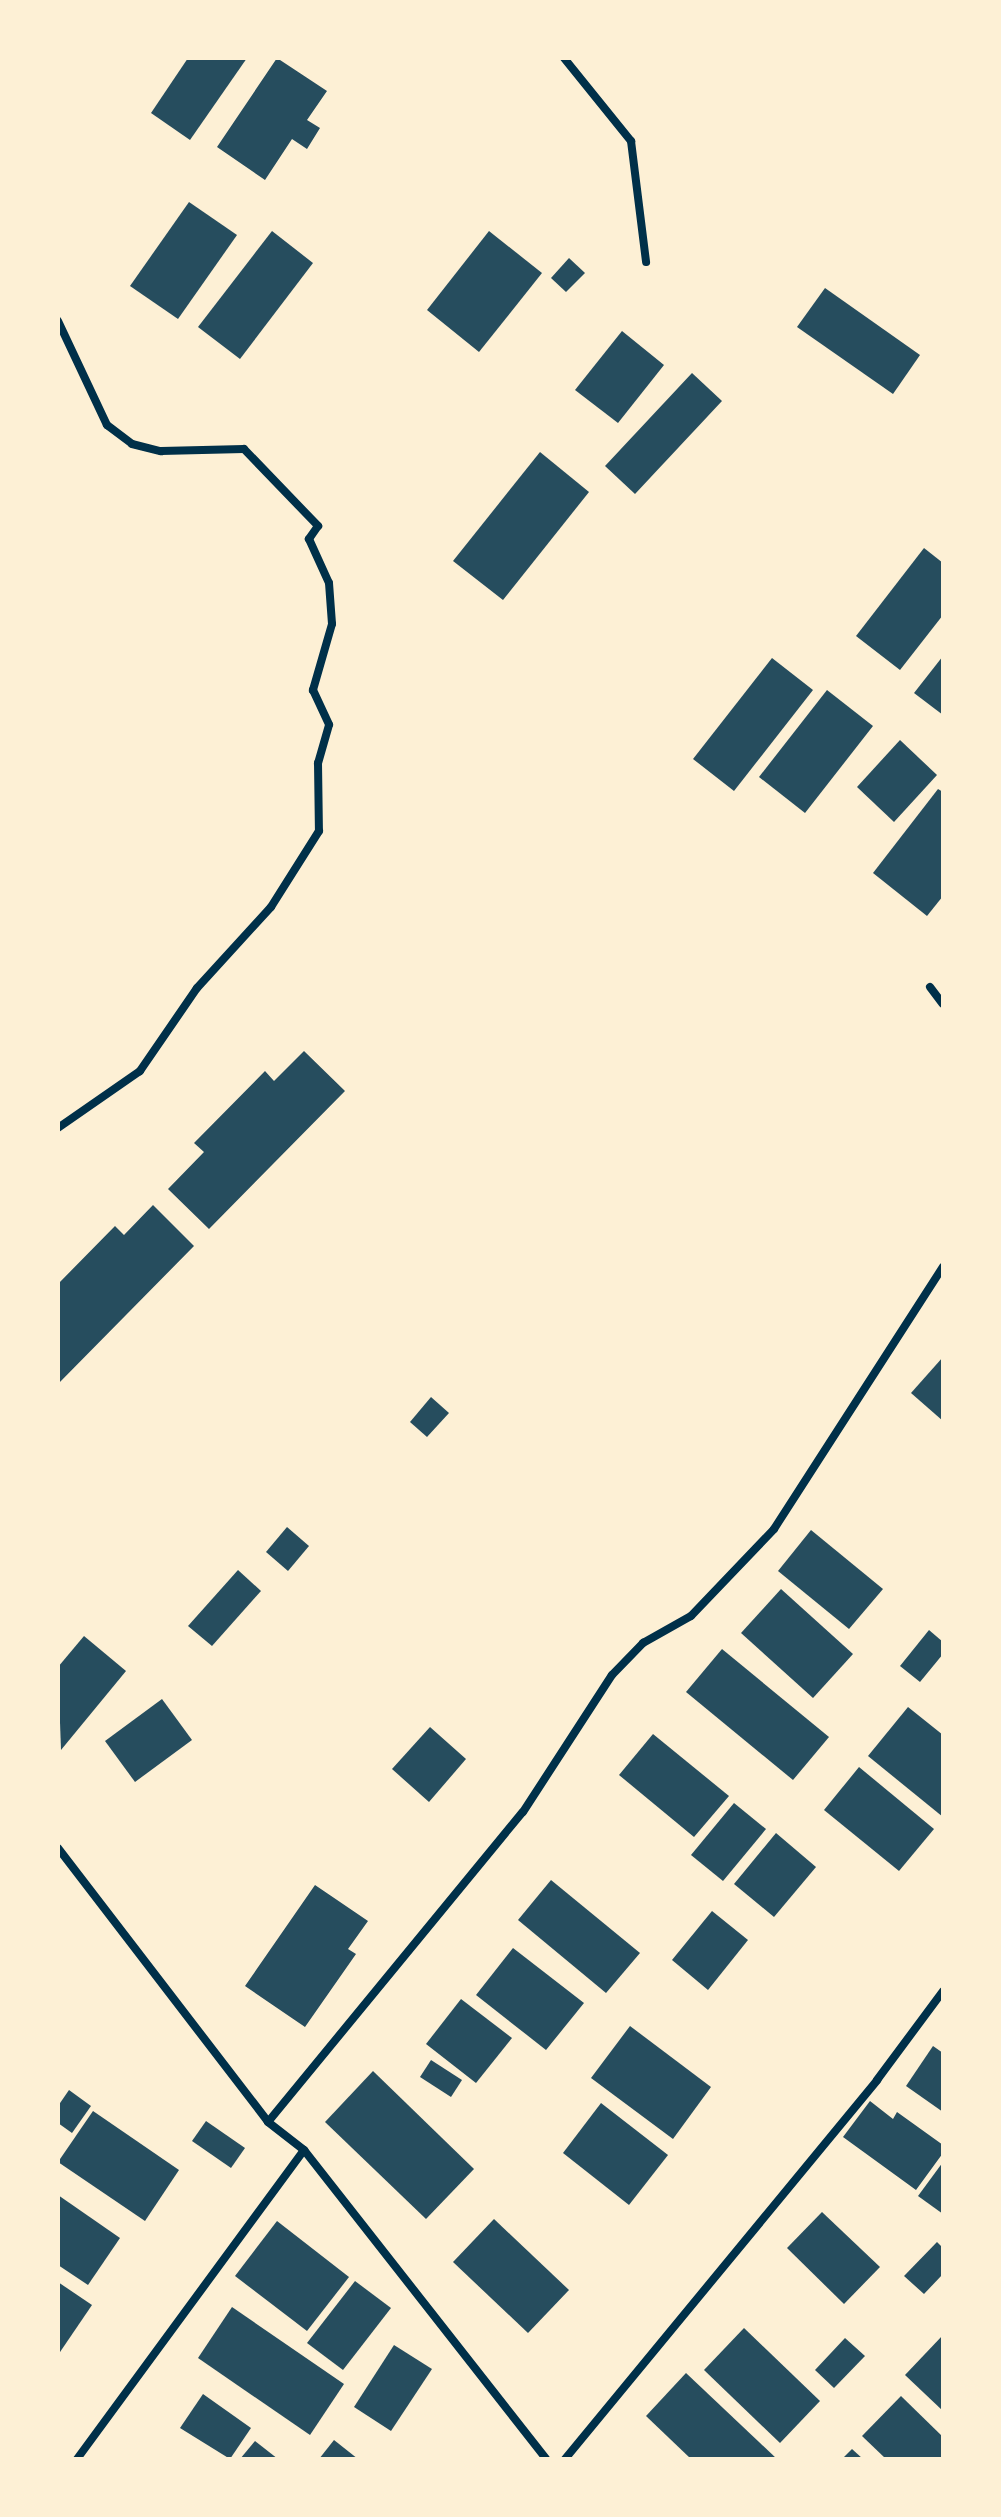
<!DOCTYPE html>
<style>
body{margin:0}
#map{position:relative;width:1001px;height:2517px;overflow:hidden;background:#fdf0d5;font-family:Cabin,sans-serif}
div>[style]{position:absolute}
.building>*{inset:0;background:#264d5e}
.minor>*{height:8px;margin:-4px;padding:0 4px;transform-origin:4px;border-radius:4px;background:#003049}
span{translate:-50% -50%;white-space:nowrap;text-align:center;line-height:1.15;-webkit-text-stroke:8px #fdf0d5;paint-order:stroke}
.frame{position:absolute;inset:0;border:60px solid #fdf0d5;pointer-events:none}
</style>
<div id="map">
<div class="building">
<div style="clip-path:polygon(188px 58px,247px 58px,190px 140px,151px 113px)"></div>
<div style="clip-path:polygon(277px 58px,327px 91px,307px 120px,320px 128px,307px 149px,292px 139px,265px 180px,217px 147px)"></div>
<div style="clip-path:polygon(189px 202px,237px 235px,178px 319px,130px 286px)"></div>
<div style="clip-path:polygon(272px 231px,313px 263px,240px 359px,198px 327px)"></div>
<div style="clip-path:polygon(489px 231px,542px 273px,479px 352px,427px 310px)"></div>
<div style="clip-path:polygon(569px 258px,585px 273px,566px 292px,551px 278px)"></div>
<div style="clip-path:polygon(825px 288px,920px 355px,893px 394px,797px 327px)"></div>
<div style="clip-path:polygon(622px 331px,664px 365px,618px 423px,575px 390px)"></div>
<div style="clip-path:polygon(692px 373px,722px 401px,635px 494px,605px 466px)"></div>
<div style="clip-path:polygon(540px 452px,589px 492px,503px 600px,453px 561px)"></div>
<div style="clip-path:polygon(924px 548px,943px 563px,943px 615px,900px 670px,856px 636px)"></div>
<div style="clip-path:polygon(943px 656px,943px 715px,914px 693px)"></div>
<div style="clip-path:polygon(772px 658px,813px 690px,734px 791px,693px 759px)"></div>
<div style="clip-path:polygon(827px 690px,873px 726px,805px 813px,759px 777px)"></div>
<div style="clip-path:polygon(900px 740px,937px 775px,894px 822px,857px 787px)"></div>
<div style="clip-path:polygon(938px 789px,943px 792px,943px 896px,927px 916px,873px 873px)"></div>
<div style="clip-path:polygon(304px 1051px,345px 1091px,209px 1229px,168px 1189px,204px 1152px,194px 1143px,265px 1071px,274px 1081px)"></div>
<div style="clip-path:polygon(153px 1205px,194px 1246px,58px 1384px,58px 1284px,115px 1226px,124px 1235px)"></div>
<div style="clip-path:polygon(943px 1357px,943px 1421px,911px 1393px)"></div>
<div style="clip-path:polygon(431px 1397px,449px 1413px,427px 1437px,410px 1422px)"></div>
<div style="clip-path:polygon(287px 1527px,309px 1546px,288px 1571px,266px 1552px)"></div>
<div style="clip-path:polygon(811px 1530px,883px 1589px,849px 1629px,778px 1571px)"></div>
<div style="clip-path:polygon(238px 1570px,261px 1591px,212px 1646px,188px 1626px)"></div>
<div style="clip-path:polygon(781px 1589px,853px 1654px,813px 1698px,741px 1633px)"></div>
<div style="clip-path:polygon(929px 1630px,943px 1642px,943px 1654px,920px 1682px,900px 1666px)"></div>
<div style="clip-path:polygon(84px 1636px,126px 1671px,61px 1750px,58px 1667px)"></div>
<div style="clip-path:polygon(722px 1649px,829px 1737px,793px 1780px,686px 1692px)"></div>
<div style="clip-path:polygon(162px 1699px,192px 1740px,135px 1782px,105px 1741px)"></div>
<div style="clip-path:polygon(908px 1707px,943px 1735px,943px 1817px,868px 1756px)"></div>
<div style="clip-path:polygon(430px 1727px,466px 1759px,429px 1802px,392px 1769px)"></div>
<div style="clip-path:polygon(653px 1734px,729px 1796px,694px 1837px,619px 1775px)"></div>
<div style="clip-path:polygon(859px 1767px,934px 1829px,899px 1871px,824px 1810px)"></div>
<div style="clip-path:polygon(734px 1803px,766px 1829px,723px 1881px,691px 1855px)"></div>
<div style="clip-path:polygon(776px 1833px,816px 1867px,774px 1917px,734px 1884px)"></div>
<div style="clip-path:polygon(551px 1880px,640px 1953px,606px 1993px,518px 1920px)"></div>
<div style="clip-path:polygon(315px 1885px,368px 1921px,348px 1949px,356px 1954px,305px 2027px,245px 1986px)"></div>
<div style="clip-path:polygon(712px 1911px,748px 1940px,708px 1990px,672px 1960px)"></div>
<div style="clip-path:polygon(513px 1948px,584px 2003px,546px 2050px,476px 1995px)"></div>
<div style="clip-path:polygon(461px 1999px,512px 2038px,476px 2083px,426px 2044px)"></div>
<div style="clip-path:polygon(630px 2026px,711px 2087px,673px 2139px,591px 2078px)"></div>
<div style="clip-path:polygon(933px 2046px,943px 2053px,943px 2112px,906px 2086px)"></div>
<div style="clip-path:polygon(431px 2060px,462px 2080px,451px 2097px,420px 2077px)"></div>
<div style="clip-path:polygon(373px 2071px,474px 2169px,426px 2219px,325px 2122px)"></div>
<div style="clip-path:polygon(69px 2090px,91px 2106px,72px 2133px,58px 2123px,58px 2106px)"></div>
<div style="clip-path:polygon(870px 2101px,893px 2119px,897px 2112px,943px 2145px,943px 2153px,916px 2190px,843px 2137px)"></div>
<div style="clip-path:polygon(601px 2103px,668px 2155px,629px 2205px,563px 2153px)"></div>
<div style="clip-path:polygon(93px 2111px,179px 2170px,145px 2221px,58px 2162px)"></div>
<div style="clip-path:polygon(206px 2121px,245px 2148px,231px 2168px,192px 2141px)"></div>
<div style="clip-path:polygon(943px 2162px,943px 2214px,918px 2196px)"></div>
<div style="clip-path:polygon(58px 2195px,120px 2238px,88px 2285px,58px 2265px)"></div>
<div style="clip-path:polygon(822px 2212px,880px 2267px,844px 2304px,787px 2248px)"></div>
<div style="clip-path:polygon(494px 2219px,569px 2290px,528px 2333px,453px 2262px)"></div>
<div style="clip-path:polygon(277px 2221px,349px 2277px,307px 2331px,235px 2276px)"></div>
<div style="clip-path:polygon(937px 2242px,943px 2248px,943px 2274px,924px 2294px,904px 2276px)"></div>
<div style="clip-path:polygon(355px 2281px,391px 2308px,343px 2370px,307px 2343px)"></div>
<div style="clip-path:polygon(58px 2282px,92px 2305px,58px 2355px)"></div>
<div style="clip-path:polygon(232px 2307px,344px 2384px,310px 2435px,198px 2358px)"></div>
<div style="clip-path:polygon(744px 2328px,820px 2401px,780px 2443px,704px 2370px)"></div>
<div style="clip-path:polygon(943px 2335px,943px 2411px,905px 2375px)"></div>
<div style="clip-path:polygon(845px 2338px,865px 2356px,834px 2388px,815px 2370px)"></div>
<div style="clip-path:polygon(394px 2345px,432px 2369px,391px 2431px,354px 2407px)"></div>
<div style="clip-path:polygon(686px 2373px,777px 2459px,691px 2459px,646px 2416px)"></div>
<div style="clip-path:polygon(203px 2394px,251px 2428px,230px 2459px,180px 2428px)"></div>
<div style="clip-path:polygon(901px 2396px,943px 2437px,943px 2459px,886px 2459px,862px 2436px)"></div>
<div style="clip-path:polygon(334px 2440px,358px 2459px,319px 2459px)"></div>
<div style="clip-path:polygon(255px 2441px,278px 2459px,240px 2459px)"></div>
<div style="clip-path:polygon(852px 2449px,863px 2459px,842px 2459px)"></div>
</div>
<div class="minor">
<div style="left:564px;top:58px;width:107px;rotate:51.1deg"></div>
<div style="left:631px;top:141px;width:122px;rotate:82.9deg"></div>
<div style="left:58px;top:321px;width:115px;rotate:64.8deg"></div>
<div style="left:107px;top:425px;width:31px;rotate:37deg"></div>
<div style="left:132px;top:444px;width:30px;rotate:14deg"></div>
<div style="left:161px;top:451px;width:83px;rotate:-1.4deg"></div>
<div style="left:244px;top:449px;width:107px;rotate:46.1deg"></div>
<div style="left:318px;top:526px;width:16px;rotate:125deg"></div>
<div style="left:309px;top:539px;width:48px;rotate:65.6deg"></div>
<div style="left:329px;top:583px;width:41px;rotate:85.8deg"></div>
<div style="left:332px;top:624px;width:69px;rotate:106.1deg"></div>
<div style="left:313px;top:690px;width:38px;rotate:65deg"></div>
<div style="left:329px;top:725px;width:40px;rotate:106deg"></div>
<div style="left:318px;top:763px;width:68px;rotate:89.2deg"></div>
<div style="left:319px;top:831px;width:90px;rotate:122.3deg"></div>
<div style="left:271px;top:907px;width:110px;rotate:132.4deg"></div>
<div style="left:197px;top:988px;width:101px;rotate:124.5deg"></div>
<div style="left:140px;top:1071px;width:100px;rotate:145.2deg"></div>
<div style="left:930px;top:987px;width:21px;rotate:53deg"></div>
<div style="left:58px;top:1848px;width:345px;rotate:52.5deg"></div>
<div style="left:268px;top:2122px;width:46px;rotate:37.9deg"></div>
<div style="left:304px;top:2150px;width:392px;rotate:51.9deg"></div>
<div style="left:268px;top:2122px;width:401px;rotate:-50.6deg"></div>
<div style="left:523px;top:1812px;width:163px;rotate:-57deg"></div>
<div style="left:612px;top:1675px;width:45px;rotate:-45.9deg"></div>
<div style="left:643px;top:1643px;width:55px;rotate:-29.4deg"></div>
<div style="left:691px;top:1616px;width:120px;rotate:-46.3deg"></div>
<div style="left:774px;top:1529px;width:312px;rotate:-57.2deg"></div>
<div style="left:77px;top:2459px;width:383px;rotate:-53.7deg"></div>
<div style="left:565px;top:2459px;width:491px;rotate:-50.5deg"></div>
<div style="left:877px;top:2080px;width:111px;rotate:-53.4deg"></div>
</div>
<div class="frame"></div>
</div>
